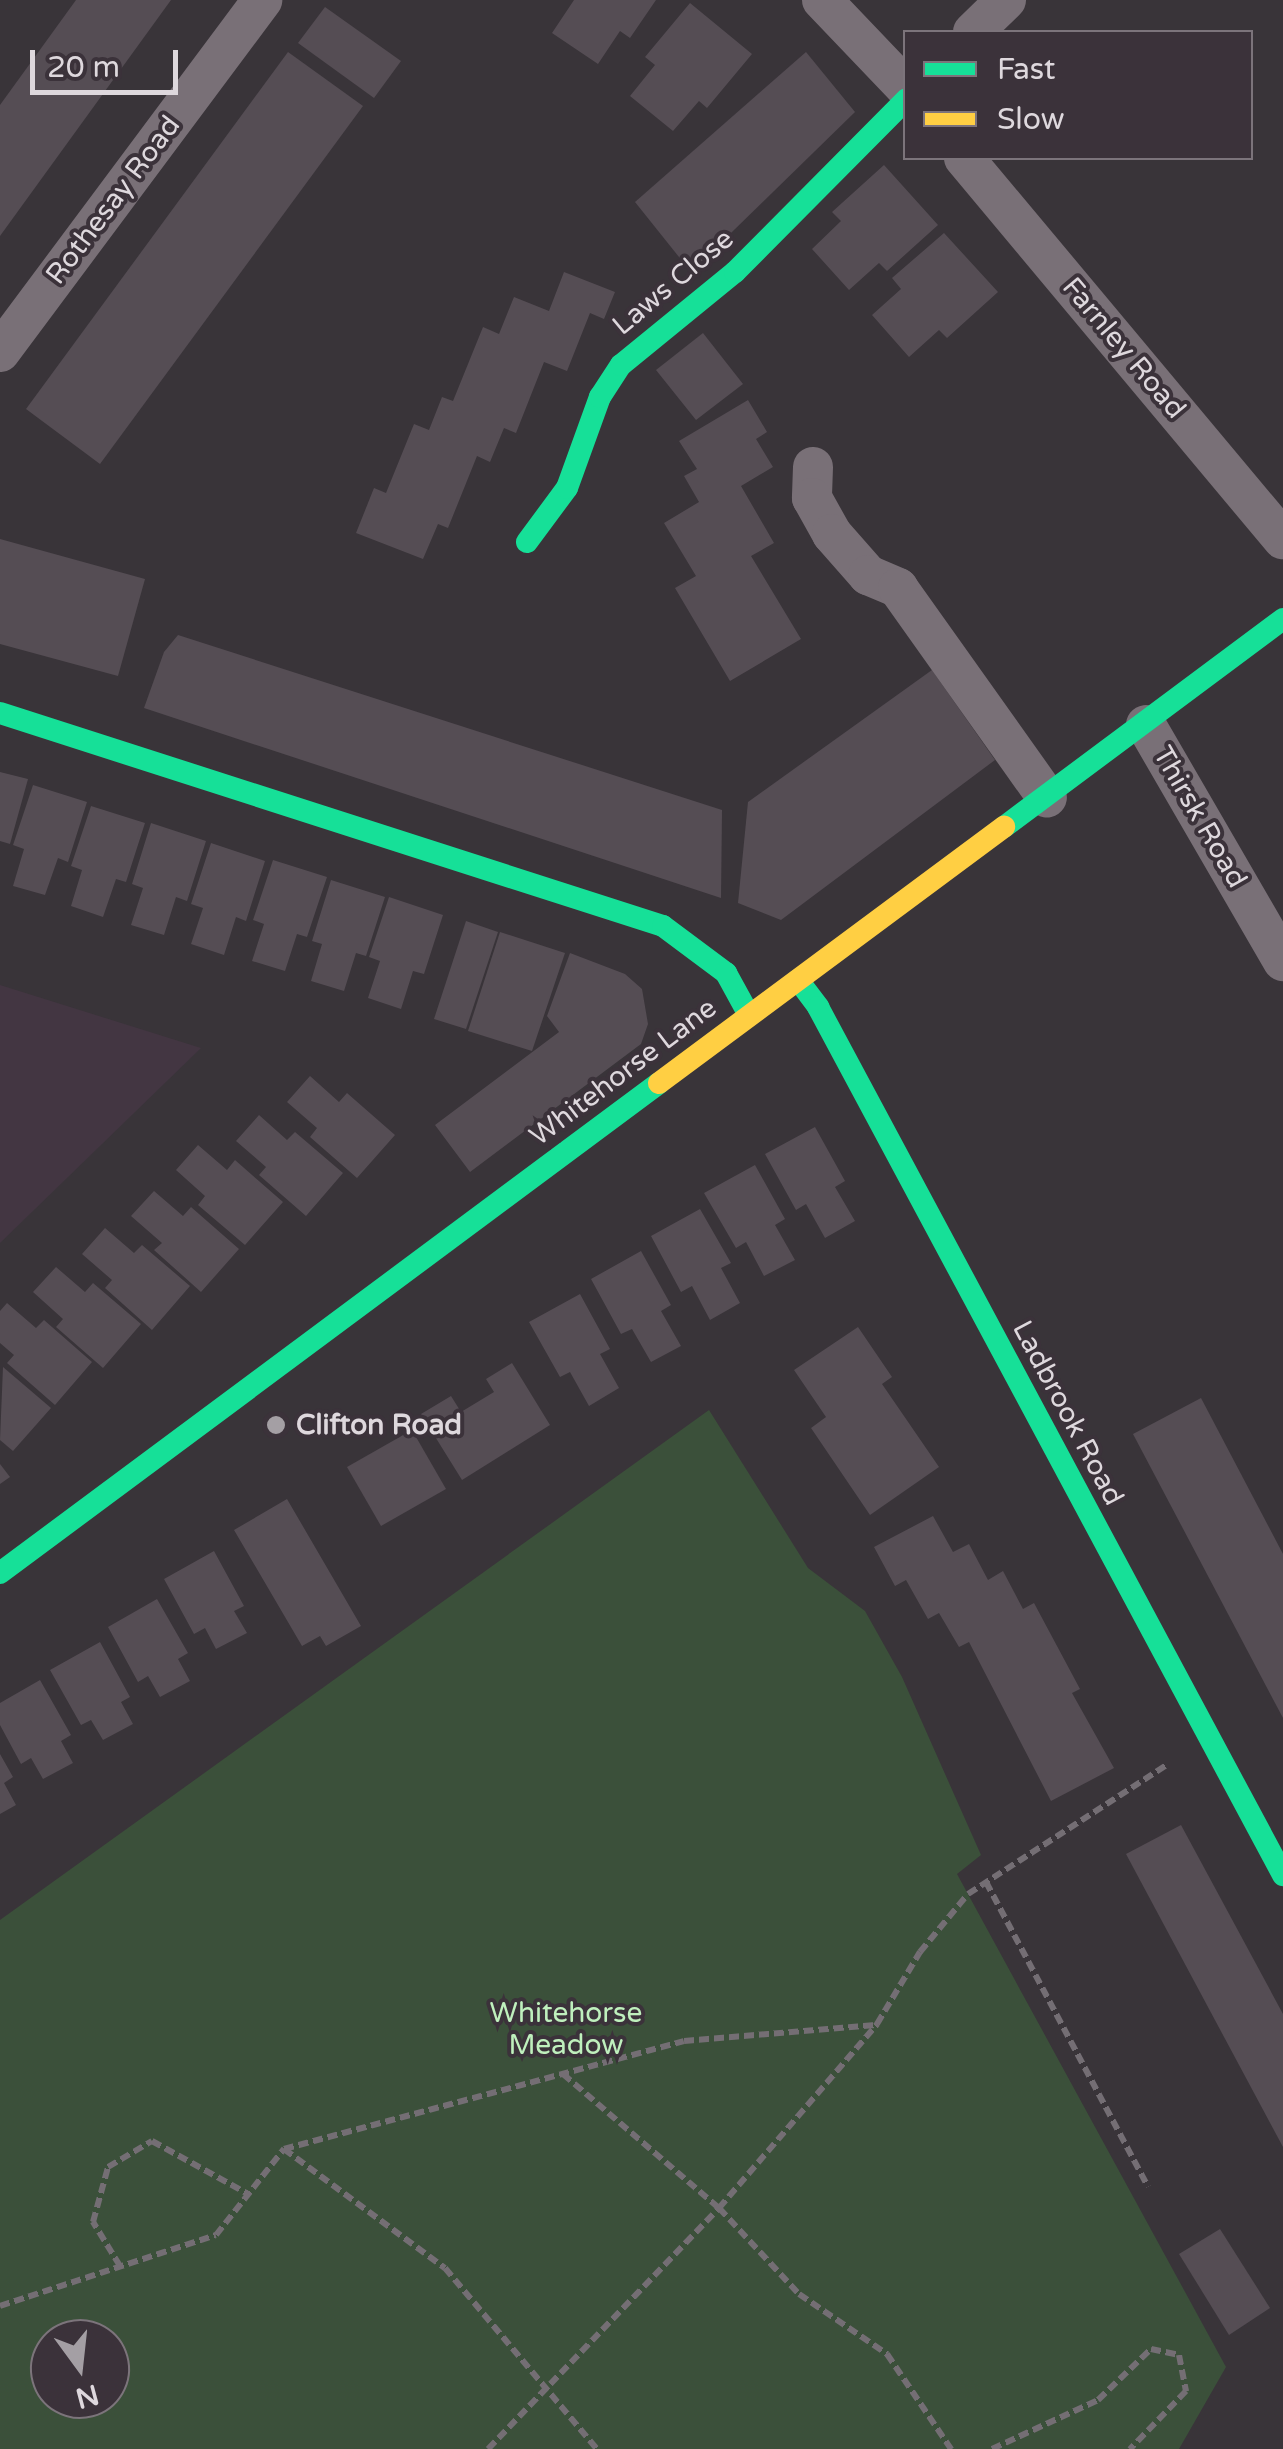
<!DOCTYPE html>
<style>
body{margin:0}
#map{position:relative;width:1283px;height:2449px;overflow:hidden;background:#393439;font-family:"Varela Round",sans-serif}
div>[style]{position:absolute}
.built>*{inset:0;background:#433642}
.green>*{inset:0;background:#3b503a}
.building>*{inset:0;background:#554d54}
.path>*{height:6px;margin-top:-3px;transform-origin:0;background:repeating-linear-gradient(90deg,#746e74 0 10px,transparent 0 15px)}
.street>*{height:40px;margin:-20px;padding:0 20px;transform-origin:20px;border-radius:20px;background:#797077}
.fast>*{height:22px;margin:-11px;padding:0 11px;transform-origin:11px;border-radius:11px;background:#16e098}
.slow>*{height:22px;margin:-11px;padding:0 11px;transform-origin:11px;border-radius:11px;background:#ffcf43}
.dots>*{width:28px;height:28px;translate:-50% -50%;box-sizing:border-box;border:5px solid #3b323a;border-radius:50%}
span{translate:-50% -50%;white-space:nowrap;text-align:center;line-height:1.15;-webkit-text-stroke:8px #3b323a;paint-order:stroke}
.street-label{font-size:28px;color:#ded8dd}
.poi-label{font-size:28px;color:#ded8dd;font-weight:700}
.left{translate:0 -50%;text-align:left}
.park-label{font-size:28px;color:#bff0bd}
.legend{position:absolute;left:903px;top:30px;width:350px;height:130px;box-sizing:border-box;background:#3b323a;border:2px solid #7c747b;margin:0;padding:12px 18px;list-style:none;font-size:30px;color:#ded8dd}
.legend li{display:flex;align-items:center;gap:20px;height:50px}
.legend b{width:50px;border:2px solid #7c747b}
.north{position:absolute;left:30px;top:2319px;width:100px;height:100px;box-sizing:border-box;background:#3b323a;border:2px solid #7c747b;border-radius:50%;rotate:165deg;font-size:28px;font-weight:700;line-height:40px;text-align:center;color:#ded8dd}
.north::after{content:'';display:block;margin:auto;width:35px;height:45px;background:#a49fa4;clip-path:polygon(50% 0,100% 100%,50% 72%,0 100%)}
.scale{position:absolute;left:30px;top:50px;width:148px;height:45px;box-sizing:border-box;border:5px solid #ded8dd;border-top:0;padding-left:12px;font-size:30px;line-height:35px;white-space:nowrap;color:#ded8dd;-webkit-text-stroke:8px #3b323a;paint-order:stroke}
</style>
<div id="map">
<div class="built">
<div style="clip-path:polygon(0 985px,201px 1048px,0 1243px)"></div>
</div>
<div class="green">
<div style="clip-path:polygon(evenodd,709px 1410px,808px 1568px,865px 1611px,902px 1677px,981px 1855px,957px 1874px,1226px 2367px,1179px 2449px,0 2449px,0 1920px,709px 1410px,110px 2339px,110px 2399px,50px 2399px,50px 2339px,110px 2339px)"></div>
</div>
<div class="building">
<div style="clip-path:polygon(76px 0,171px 0,0 236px,0 105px)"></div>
<div style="clip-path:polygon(574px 0,656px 0,630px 38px,620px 31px,598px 64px,552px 33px)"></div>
<div style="clip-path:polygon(690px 3px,752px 54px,707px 108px,699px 101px,673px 131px,630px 96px,655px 65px,645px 57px)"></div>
<div style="clip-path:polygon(325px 7px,401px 61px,374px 98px,298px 43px)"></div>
<div style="clip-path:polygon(288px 52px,363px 106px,100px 464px,26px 409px)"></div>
<div style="clip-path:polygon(806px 52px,855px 112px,691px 272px,635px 202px)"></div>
<div style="clip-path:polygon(884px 165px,938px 225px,887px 271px,879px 263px,849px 290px,812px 249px,841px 221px,832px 212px)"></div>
<div style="clip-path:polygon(944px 233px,998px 292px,947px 338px,939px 330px,909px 357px,872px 315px,901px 289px,892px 278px)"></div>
<div style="clip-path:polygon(564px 272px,615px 292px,604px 319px,590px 313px,567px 371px,544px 362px,516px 433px,504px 428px,490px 462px,477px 456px,448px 528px,438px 524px,423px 559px,356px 533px,374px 488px,386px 493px,414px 424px,429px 430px,442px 397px,453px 401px,483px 327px,499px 334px,514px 297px,549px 311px)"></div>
<div style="clip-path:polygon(703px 333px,743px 384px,696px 420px,656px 370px)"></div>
<div style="clip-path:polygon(748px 400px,767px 432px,756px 439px,773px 467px,741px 486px,774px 543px,751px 556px,801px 639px,730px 681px,675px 588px,696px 576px,664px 523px,699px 502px,684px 476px,697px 469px,679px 441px)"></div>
<div style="clip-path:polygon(0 539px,145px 579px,118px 676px,0 644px)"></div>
<div style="clip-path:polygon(178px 635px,722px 810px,721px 898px,144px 708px,164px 652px)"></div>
<div style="clip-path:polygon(932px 670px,995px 760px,781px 920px,738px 903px,748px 802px)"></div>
<div style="clip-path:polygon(0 772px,28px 779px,10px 844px,0 841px)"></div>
<div style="clip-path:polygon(33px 785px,87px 802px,68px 862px,58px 858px,45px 895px,13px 886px,24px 849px,13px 845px)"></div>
<div style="clip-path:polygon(91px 806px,145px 823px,126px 882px,116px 879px,103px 917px,71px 906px,82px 870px,71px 866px)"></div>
<div style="clip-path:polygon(151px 823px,206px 841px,187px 901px,176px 897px,164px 935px,131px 925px,143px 888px,132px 884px)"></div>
<div style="clip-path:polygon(211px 843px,265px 861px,246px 921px,236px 917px,224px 955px,191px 944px,203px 908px,191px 904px)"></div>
<div style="clip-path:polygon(273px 860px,327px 877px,307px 937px,297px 934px,285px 971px,252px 961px,264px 924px,253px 920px)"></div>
<div style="clip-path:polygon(331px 880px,385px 897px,366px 956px,356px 953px,344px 991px,311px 981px,322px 944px,312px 941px)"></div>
<div style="clip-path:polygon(389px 897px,443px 915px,424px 974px,413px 971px,401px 1009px,368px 998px,380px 961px,369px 957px)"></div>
<div style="clip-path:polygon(466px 921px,498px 932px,466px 1029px,434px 1019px)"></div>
<div style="clip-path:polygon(500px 932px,565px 953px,532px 1051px,468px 1031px)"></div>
<div style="clip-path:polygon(570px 953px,625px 974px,642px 989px,648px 1024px,641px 1044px,470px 1172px,435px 1125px,559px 1032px,547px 1016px)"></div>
<div style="clip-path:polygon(310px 1076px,339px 1102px,347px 1093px,395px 1135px,357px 1178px,310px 1137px,317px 1128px,287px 1102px)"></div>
<div style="clip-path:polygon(259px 1115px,287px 1140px,295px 1132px,343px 1173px,306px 1216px,259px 1175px,266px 1167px,236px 1141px)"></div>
<div style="clip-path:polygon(815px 1127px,845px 1181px,835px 1187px,855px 1221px,825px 1238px,806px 1204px,796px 1210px,765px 1154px)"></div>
<div style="clip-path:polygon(198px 1145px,227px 1170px,235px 1160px,283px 1202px,245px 1245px,198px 1205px,205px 1196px,176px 1170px)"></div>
<div style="clip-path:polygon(755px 1165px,785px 1219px,775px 1225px,795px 1260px,764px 1276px,746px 1242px,736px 1248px,704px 1193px)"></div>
<div style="clip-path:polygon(154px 1191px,183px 1216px,191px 1207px,239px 1249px,201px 1292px,154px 1250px,162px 1243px,131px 1216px)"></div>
<div style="clip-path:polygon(700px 1209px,731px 1263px,721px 1268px,740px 1303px,710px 1320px,692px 1286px,681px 1292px,651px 1236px)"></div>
<div style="clip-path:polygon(105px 1228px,134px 1253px,142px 1245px,190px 1286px,152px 1330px,105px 1288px,112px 1280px,82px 1254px)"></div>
<div style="clip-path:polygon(641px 1251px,671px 1305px,661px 1311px,681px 1346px,651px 1362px,632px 1329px,621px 1334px,591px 1279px)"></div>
<div style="clip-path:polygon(56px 1267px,85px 1292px,93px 1283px,141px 1324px,103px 1368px,56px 1327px,63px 1319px,33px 1292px)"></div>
<div style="clip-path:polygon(580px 1294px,610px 1349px,600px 1354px,619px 1388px,589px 1406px,570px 1372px,560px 1377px,529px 1322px)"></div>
<div style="clip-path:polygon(7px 1303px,36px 1328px,44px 1320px,92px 1362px,55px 1405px,7px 1363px,14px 1355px,0 1343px,0 1311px)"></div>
<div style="clip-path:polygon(858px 1327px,892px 1377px,882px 1384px,939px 1467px,870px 1515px,811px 1428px,826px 1417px,794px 1370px)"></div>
<div style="clip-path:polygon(512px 1363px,550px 1425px,462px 1480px,421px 1414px,451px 1396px,461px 1412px,494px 1392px,486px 1379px)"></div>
<div style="clip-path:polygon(3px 1367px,51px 1408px,13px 1451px,0 1440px)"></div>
<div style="clip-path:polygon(1201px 1398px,1283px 1554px,1283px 1718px,1133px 1434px)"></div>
<div style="clip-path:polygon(412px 1430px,446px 1489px,381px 1526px,347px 1467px)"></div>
<div style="clip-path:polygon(0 1464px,10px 1477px,0 1484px)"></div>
<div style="clip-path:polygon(287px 1499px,361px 1626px,326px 1646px,320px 1636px,302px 1646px,234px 1530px)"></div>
<div style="clip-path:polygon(933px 1516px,953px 1552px,969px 1544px,988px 1580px,1003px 1571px,1023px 1609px,1034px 1603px,1080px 1689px,1072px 1693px,1114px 1768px,1051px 1801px,969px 1642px,959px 1647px,939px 1613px,928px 1619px,906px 1580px,895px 1586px,874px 1547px)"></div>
<div style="clip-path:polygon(214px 1551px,244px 1606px,234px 1611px,247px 1633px,216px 1649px,205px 1628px,194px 1634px,164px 1579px)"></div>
<div style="clip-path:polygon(157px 1599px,188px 1653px,178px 1659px,190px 1681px,160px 1697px,148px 1676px,138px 1682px,108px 1627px)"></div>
<div style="clip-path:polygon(100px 1642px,130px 1697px,121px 1702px,133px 1724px,103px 1740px,91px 1720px,81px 1725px,50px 1670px)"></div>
<div style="clip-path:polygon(40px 1680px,71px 1735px,61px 1741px,73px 1763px,43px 1779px,31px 1758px,21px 1764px,0 1725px,0 1703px)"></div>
<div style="clip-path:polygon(0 1754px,13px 1777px,4px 1783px,16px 1805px,0 1814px)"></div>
<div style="clip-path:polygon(1181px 1825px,1283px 2014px,1283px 2147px,1126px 1854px)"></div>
<div style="clip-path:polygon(1220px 2229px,1270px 2308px,1229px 2335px,1179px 2254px)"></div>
</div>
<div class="path">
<div style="left:986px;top:1882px;width:345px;rotate:62deg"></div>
<div style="left:563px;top:2074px;width:206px;rotate:40.7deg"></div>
<div style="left:719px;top:2208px;width:117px;rotate:47.1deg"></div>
<div style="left:799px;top:2294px;width:107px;rotate:34.3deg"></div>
<div style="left:887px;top:2354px;width:115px;rotate:56deg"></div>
<div style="left:284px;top:2149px;width:200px;rotate:36.5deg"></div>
<div style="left:445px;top:2268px;width:236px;rotate:50deg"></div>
<div style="left:120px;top:2266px;width:52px;rotate:-121.5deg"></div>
<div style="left:93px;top:2222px;width:57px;rotate:-74.7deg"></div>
<div style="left:108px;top:2167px;width:51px;rotate:-30.6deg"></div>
<div style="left:152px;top:2141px;width:110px;rotate:28.9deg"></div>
<div style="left:0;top:2306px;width:227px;rotate:-18.2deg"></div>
<div style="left:216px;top:2235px;width:110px;rotate:-51.7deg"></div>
<div style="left:284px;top:2149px;width:414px;rotate:-15.1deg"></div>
<div style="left:684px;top:2041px;width:192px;rotate:-4.8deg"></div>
<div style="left:488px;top:2449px;width:334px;rotate:-46.2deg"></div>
<div style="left:719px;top:2208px;width:243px;rotate:-49.3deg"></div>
<div style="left:877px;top:2024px;width:84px;rotate:-59.2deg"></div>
<div style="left:920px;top:1952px;width:75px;rotate:-50.4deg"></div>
<div style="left:968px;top:1894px;width:239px;rotate:-33deg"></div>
<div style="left:992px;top:2449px;width:117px;rotate:-24.8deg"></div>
<div style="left:1098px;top:2400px;width:74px;rotate:-43.9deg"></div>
<div style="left:1151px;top:2349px;width:29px;rotate:12deg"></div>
<div style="left:1179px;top:2355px;width:37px;rotate:79deg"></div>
<div style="left:1186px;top:2391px;width:81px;rotate:134deg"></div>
</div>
<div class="street">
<div style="left:822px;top:0;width:122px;rotate:46.3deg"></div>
<div style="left:973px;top:32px;width:46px;rotate:-44.1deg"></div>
<div style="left:964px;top:158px;width:497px;rotate:50.1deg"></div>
<div style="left:0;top:352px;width:439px;rotate:-53.3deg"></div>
<div style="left:813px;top:467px;width:31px;rotate:92deg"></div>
<div style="left:812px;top:498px;width:41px;rotate:60.9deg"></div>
<div style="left:832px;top:534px;width:55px;rotate:48.7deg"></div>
<div style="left:868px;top:575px;width:33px;rotate:23deg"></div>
<div style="left:898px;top:588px;width:257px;rotate:54.6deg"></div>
<div style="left:1146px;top:725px;width:273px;rotate:59.9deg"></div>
</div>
<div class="fast">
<div style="left:527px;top:542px;width:67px;rotate:-53.5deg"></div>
<div style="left:567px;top:488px;width:97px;rotate:-70.1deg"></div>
<div style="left:600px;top:397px;width:38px;rotate:-57deg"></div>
<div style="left:621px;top:365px;width:147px;rotate:-39.2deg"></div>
<div style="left:735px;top:272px;width:243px;rotate:-45.2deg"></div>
<div style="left:0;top:713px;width:696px;rotate:17.81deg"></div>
<div style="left:663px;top:926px;width:79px;rotate:36.7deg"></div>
<div style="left:726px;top:973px;width:48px;rotate:61.3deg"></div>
<div style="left:1004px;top:827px;width:348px;rotate:-36.7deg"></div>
<div style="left:798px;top:980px;width:34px;rotate:53deg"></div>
<div style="left:818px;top:1007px;width:985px;rotate:61.82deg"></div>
<div style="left:0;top:1573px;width:821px;rotate:-36.63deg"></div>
</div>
<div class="slow">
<div style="left:659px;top:1083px;width:430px;rotate:-36.6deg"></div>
</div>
<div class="dots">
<div style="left:276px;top:1425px;background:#a49fa4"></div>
</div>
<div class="street-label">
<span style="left:113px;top:200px;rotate:-53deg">Rothesay Road</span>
<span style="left:673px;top:282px;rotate:-40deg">Laws Close</span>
<span style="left:1124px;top:348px;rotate:50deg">Farnley Road</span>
<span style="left:1200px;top:817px;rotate:60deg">Thirsk Road</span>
<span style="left:623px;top:1072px;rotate:-37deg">Whitehorse Lane</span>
<span style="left:1068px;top:1413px;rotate:62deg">Ladbrook Road</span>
</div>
<div class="poi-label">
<span class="left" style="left:296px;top:1425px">Clifton Road</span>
</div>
<div class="park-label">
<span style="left:566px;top:2029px">Whitehorse<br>Meadow</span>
</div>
<ul class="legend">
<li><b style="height:12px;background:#16e098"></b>Fast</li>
<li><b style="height:12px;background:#ffcf43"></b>Slow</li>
</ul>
<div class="north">N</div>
<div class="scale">20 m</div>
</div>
